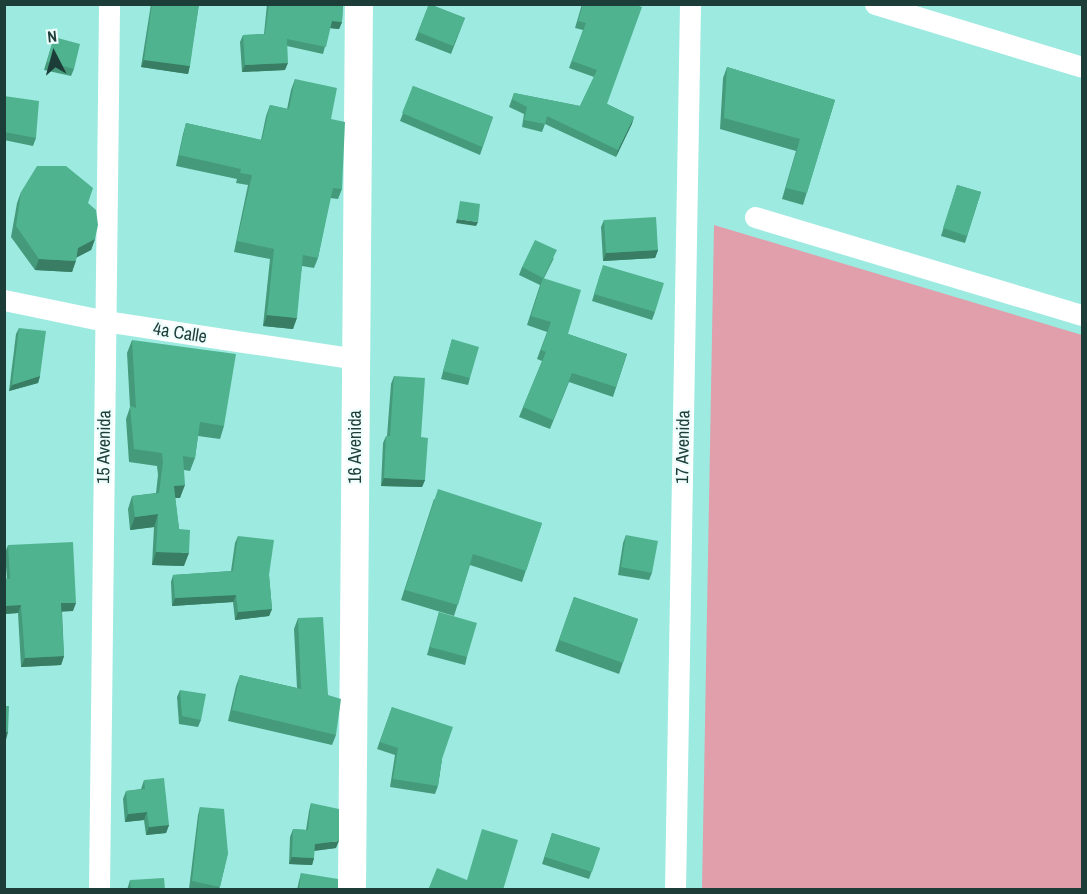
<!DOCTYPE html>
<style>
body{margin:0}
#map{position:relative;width:1087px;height:894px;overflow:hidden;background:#9deae1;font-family:"Archivo Narrow",sans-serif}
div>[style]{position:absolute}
.green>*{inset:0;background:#e09fab}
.street>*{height:21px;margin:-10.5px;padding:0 10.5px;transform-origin:10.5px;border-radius:10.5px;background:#fff}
.secondary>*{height:28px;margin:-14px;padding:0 14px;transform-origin:14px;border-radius:14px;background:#fff}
.wall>*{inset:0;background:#459a7b}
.shaded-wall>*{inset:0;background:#387d64}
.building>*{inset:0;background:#50b38f}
span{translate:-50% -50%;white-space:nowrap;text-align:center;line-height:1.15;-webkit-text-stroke:4.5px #effefc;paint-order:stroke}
.street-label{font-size:18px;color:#1d3d39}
.frame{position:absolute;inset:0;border:6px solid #1d3d39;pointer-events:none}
.north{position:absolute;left:24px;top:24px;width:60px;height:60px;-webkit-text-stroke:4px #effefc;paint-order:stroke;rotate:354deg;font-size:16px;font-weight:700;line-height:24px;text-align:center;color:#1d3d39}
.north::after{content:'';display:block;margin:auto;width:21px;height:27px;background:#1d3d39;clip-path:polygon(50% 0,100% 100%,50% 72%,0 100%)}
</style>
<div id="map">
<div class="green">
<div style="clip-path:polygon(714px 225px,1082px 335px,1082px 889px,702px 889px)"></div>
</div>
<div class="street">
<div style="left:875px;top:4px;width:216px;rotate:16.9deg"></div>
<div style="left:755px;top:217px;width:341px;rotate:16.7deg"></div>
<div style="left:4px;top:300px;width:103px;rotate:11.7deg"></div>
<div style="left:105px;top:321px;width:254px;rotate:8.6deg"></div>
<div style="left:99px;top:890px;width:886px;rotate:-89.35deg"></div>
<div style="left:675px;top:890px;width:886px;rotate:-89.03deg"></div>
</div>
<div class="secondary">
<div style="left:352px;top:890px;width:886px;rotate:-89.55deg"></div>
</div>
<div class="wall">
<div style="clip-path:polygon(151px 4px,199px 4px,188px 74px,141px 67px)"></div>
<div style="clip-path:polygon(267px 4px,343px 4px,342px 22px,339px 29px,330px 28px,323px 54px,287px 46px,285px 70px,242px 72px,240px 42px,243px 35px,264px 34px)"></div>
<div style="clip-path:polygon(429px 4px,465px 18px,451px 54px,415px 40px)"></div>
<div style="clip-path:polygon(582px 4px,607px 104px,634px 117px,616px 157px,545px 124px,542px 132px,522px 127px,524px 114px,509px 107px,514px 93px,580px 106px,594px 77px,569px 68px,583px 30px,575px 28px)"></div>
<div style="clip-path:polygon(54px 37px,74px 69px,71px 76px,44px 70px)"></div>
<div style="clip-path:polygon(727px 67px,835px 100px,803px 205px,782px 199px,796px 151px,720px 129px,723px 78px)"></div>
<div style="clip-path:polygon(295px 79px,331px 119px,342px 189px,338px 199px,330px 198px,318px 258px,314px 268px,302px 266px,293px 329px,263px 326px,270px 259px,234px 252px,248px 185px,236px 183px,237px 179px,176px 166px,183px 134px,186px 123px,261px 140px,266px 116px,270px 105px,287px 109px,291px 90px)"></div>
<div style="clip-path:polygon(413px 86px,493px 117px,480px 155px,400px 121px)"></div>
<div style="clip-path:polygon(4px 96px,36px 138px,33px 146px,4px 140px)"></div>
<div style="clip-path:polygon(957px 185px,981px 192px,965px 243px,941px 236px)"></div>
<div style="clip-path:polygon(21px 192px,88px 203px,95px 239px,91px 250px,76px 257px,72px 272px,35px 270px,11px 237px,17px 203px)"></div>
<div style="clip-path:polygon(604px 220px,658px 250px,655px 258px,603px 261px,601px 227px)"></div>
<div style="clip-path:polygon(554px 258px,544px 278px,568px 334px,627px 354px,613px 397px,569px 382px,550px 429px,519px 417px,542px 361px,537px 359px,547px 332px,527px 325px,540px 285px,519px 275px,522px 267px)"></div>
<div style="clip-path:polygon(601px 272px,655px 312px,652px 320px,592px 301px)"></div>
<div style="clip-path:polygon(19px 328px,40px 376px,38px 383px,9px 391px,16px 334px)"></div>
<div style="clip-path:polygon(452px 339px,470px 378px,468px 385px,441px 379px)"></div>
<div style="clip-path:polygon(132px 340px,224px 426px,220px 439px,198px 436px,195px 458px,190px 471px,184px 470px,180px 498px,175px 498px,184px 566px,152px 565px,154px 527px,130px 530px,128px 509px,132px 496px,156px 493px,158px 475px,157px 466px,129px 462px,126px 419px,130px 407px,127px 353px)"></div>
<div style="clip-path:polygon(394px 376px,421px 437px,425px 480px,422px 487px,381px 486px,383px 443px,386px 436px,387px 436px,391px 384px)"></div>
<div style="clip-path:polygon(434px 499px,542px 523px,522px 582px,470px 565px,454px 616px,401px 600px)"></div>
<div style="clip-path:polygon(626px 535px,652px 573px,649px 580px,618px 575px,623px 543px)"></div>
<div style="clip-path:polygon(238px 536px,269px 575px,272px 609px,269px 616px,235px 620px,233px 602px,172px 606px,171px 582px,173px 575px,231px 571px,235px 543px)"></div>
<div style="clip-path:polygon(8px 545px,73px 611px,62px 611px,64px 656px,61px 665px,21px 667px,18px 613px,4px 614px,4px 578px,7px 579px,5px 553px)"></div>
<div style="clip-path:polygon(574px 597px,638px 619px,619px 674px,555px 651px)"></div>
<div style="clip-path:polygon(439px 612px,467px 657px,465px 665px,427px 655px)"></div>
<div style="clip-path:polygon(298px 618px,328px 695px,336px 735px,332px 745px,228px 721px,236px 686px,240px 675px,297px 688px,294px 629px)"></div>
<div style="clip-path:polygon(180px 690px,201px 720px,198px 727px,179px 724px,177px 697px)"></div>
<div style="clip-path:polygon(392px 707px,442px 759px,438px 786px,435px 794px,390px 787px,395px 755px,377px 749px)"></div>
<div style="clip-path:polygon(144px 780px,169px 825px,166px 833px,146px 835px,144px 820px,125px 822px,123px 799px,126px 791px,141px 789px)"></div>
<div style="clip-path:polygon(311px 803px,336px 848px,314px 851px,314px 858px,312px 865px,289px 864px,290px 837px,293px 829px,306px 830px,309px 811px)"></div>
<div style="clip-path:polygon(200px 807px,228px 853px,219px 890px,193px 890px,189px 889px,198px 815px)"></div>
<div style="clip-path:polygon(552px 833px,600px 848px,589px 879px,542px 864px)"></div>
<div style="clip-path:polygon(301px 873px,338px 890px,297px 890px,299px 881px)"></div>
<div style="clip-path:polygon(130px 880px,165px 890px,127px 890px)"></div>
</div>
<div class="shaded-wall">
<div style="clip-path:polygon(332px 21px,342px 22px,339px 29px,329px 28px)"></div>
<div style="clip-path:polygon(144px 60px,190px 66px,188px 74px,141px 67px)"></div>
<div style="clip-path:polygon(288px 63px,285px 70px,242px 72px,245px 65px)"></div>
<div style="clip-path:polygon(634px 117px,632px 124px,616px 157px,618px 150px)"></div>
<div style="clip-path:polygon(457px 219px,478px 222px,476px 226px,456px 223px)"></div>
<div style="clip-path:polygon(95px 239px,91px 250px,74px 259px,78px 248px)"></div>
<div style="clip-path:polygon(658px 250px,655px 258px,603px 261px,606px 253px)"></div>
<div style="clip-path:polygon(39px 259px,76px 261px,72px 272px,35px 270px)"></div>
<div style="clip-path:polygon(267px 315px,297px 318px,293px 329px,263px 326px)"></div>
<div style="clip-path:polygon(40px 376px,38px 383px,9px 391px,12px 385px)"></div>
<div style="clip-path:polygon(384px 478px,425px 480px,422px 487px,381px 486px)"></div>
<div style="clip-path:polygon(185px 485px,180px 498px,169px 498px,174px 486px)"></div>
<div style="clip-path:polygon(158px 514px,154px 527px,130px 530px,135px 517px)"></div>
<div style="clip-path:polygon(156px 552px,189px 553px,184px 566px,152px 565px)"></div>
<div style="clip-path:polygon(236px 595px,233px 602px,172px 606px,175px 598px)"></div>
<div style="clip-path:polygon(61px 603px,76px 603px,73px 611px,58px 612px)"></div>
<div style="clip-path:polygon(21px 605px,18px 613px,4px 614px,4px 606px)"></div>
<div style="clip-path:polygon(272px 609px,269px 616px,235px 620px,238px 612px)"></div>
<div style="clip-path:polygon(64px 656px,61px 665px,21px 667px,25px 658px)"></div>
<div style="clip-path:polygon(4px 732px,8px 732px,6px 740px,4px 740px)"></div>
<div style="clip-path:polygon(147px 812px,144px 820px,125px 822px,128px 814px)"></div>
<div style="clip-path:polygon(169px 825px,166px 833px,146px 835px,149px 827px)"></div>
<div style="clip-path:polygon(339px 841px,336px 848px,312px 851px,315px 844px)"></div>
<div style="clip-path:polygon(292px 857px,314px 858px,312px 865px,289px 864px)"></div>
</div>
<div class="building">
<div style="clip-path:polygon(152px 4px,199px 4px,190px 66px,144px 60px)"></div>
<div style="clip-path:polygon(269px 4px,343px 4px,342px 22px,332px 21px,326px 47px,287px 39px,288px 63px,245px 65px,243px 35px,265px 34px)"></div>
<div style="clip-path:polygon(429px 4px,465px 18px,453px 46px,418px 32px)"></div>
<div style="clip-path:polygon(583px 4px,633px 4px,642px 7px,607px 104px,634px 117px,618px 150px,547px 116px,545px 124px,524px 120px,527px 107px,512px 99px,514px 93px,580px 106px,597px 70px,572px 61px,586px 23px,578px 21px)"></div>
<div style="clip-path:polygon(54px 37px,80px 44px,74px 69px,47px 62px)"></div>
<div style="clip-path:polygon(727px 67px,835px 100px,807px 193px,786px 188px,800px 139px,724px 118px)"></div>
<div style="clip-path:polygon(295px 79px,337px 88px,331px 119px,345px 122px,342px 189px,333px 188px,318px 258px,303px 255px,297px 318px,267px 315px,274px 249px,237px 241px,252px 175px,240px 173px,241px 169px,179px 155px,186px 123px,262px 140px,270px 105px,289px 109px)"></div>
<div style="clip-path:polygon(413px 86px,493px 117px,482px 147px,402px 113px)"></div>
<div style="clip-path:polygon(4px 96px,39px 101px,36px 138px,4px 132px)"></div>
<div style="clip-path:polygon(37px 166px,66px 166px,93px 188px,88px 203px,96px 210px,98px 225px,95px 239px,78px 248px,76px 261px,39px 259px,16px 226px,21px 192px)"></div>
<div style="clip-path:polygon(957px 185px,981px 192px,967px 236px,943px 228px)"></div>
<div style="clip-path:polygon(460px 201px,480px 204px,478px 222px,457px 219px)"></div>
<div style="clip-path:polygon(656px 217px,658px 250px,606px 253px,604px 220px)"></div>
<div style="clip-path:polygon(535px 240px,557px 250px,543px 278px,522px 267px)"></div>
<div style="clip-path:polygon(603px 265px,664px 283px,655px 312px,594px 294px)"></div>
<div style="clip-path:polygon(543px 278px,581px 290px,568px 334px,627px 354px,616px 387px,572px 373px,553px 420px,523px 407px,546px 352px,541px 350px,551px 322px,531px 316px)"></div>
<div style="clip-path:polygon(19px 328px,46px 331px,40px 376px,12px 385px)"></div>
<div style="clip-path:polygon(452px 339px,479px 347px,470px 378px,443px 371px)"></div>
<div style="clip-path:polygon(132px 340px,236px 354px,224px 426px,200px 422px,195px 458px,183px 456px,185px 485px,174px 486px,179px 529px,190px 530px,189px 553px,156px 552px,158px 514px,135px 517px,132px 496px,159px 493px,163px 462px,162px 453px,134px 449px,130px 406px,136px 408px)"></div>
<div style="clip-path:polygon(394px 376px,425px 378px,421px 437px,428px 438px,425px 480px,384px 478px,386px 436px,390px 436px)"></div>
<div style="clip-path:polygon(438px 489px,542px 523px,526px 571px,473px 554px,458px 605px,405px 590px)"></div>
<div style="clip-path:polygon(626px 535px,658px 541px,652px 573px,621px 567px)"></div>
<div style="clip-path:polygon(238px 536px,274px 540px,269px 575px,272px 609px,238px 612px,236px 595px,175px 598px,173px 575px,233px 571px)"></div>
<div style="clip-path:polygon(73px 542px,76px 603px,61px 603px,64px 656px,25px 658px,21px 605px,4px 606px,4px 578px,10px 579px,8px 545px)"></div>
<div style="clip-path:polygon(574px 597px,638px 619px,623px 663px,559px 640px)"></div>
<div style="clip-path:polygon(439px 612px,477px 623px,467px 657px,430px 647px)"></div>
<div style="clip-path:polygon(323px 617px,328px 695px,341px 699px,336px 735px,232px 710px,240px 675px,301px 689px,298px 618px)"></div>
<div style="clip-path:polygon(180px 690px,206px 694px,201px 720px,182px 716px)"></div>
<div style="clip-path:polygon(4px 706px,9px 706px,8px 732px,4px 732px)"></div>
<div style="clip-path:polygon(392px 707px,453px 727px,442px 759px,438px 786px,393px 779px,398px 748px,380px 742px)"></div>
<div style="clip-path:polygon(164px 778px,169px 825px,149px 827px,147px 812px,128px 814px,126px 791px,145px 789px,144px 780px)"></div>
<div style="clip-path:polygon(311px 803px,339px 809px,339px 841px,315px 844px,314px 858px,292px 857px,293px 829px,308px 830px)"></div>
<div style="clip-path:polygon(200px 807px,224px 809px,228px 853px,220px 887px,192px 881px)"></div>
<div style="clip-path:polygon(482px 829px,518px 840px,503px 890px,428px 890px,437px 868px,467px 880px)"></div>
<div style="clip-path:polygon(552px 833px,600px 848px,592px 872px,545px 857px)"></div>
<div style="clip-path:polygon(301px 873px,338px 879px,338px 890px,299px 890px)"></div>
<div style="clip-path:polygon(164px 878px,165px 890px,131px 890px,130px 880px)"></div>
</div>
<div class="street-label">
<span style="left:180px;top:333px;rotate:9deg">4a Calle</span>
<span style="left:104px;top:447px;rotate:-89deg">15 Avenida</span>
<span style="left:355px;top:447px;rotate:-90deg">16 Avenida</span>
<span style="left:683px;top:447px;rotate:-89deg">17 Avenida</span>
</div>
<div class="frame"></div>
<div class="north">N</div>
</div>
